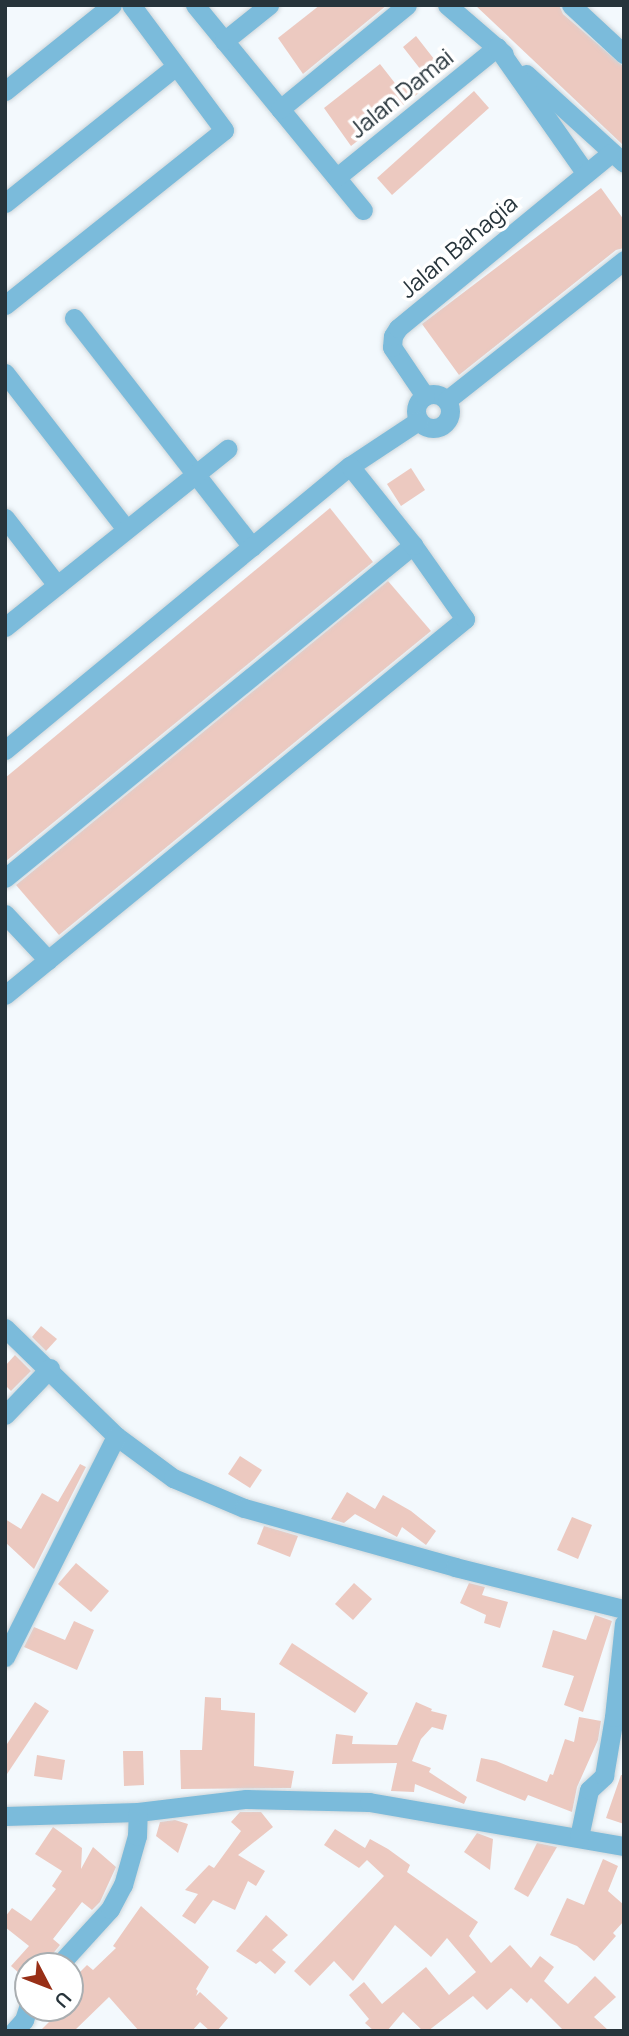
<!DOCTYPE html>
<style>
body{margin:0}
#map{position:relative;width:629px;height:2036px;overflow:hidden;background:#f3f9fd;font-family:Manrope,sans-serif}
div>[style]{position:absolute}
.building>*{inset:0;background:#ecc9c0}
.roads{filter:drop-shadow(0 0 2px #ced6da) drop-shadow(0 0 2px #ced6da)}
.minor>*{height:19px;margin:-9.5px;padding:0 9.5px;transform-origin:9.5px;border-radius:9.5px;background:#7bbbdb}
.minor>.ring{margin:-9.5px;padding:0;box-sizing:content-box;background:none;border:19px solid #7bbbdb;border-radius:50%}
span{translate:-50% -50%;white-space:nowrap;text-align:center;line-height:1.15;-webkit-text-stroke:7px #fff;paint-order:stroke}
.street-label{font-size:23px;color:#27343b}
.frame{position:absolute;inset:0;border:7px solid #27343b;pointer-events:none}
.north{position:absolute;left:14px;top:1952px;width:70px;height:70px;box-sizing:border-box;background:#fff;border:2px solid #a9aeb1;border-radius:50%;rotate:132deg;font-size:19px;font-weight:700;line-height:28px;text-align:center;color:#27343b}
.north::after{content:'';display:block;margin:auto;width:24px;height:32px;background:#982f17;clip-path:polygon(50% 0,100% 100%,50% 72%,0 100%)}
</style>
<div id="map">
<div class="building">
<div style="clip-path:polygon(320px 5px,387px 5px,303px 74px,278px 38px)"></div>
<div style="clip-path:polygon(475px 5px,559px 5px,563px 14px,624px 67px,624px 146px)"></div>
<div style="clip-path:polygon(416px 36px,434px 59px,441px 54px,452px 67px,351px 146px,324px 108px,380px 64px,398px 87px,421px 70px,403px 47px)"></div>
<div style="clip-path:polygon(474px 91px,489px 108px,392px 195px,377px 178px)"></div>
<div style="clip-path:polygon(601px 188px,624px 220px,624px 248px,616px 250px,459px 375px,422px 324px)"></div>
<div style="clip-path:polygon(411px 468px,425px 490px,401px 506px,387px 484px)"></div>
<div style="clip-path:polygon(330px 508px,373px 562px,5px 862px,5px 778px)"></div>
<div style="clip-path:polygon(388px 581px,431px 631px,59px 935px,16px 885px)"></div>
<div style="clip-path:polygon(41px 1326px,57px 1339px,46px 1351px,32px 1337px)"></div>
<div style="clip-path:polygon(15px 1355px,31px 1371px,11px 1391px,5px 1385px,5px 1366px)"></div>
<div style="clip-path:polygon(240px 1456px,262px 1470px,250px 1488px,228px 1474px)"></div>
<div style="clip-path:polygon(80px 1464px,86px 1467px,34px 1569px,5px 1542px,5px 1519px,21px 1529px,42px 1493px,58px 1502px)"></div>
<div style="clip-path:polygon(347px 1492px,375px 1509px,383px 1495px,411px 1511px,436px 1531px,426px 1545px,402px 1527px,397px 1537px,355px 1514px,344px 1523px,331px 1519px)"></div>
<div style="clip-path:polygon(572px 1517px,592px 1525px,578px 1559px,557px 1550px)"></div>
<div style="clip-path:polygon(264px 1526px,298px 1536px,290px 1557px,257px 1544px)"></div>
<div style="clip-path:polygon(76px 1563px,109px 1591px,91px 1612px,58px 1584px)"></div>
<div style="clip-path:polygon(354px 1583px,372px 1599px,353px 1620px,335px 1604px)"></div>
<div style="clip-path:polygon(469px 1583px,485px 1587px,482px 1595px,508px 1602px,500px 1628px,484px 1623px,486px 1615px,460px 1603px)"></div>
<div style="clip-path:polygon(595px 1615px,612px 1621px,583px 1712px,564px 1705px,574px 1676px,542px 1667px,553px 1630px,586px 1640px)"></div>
<div style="clip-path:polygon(74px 1621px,94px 1630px,77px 1670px,24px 1647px,34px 1627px,65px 1640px)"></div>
<div style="clip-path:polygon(292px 1643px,368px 1693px,355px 1713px,279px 1664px)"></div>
<div style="clip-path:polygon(205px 1697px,221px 1698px,221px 1710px,255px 1713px,254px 1766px,294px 1771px,291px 1788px,181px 1789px,180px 1750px,202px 1750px)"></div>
<div style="clip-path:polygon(35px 1702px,49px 1711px,5px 1777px,5px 1747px)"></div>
<div style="clip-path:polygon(416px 1702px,432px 1709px,431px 1711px,447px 1715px,443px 1730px,432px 1727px,421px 1739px,412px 1761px,431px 1768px,429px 1772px,467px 1797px,464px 1804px,415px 1784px,414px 1792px,391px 1791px,397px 1763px,332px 1764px,336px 1734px,353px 1736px,352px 1744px,397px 1745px)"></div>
<div style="clip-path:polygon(579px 1717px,601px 1721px,598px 1740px,577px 1787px,572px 1812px,528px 1795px,525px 1801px,476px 1781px,481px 1758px,496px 1761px,547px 1782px,550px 1774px,553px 1775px,565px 1739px,574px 1742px)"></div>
<div style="clip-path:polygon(123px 1751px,143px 1751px,144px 1785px,124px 1786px)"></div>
<div style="clip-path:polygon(37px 1755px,65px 1760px,62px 1780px,34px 1776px)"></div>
<div style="clip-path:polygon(621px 1775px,624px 1775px,624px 1824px,606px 1818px)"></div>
<div style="clip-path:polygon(240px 1812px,261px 1812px,273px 1827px,238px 1855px,265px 1871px,256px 1886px,248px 1881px,235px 1910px,213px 1900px,195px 1924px,182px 1916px,198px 1894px,185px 1890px,209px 1865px,214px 1868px,241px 1831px,231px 1822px)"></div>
<div style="clip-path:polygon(175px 1820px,188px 1824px,178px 1853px,156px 1836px,160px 1822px)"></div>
<div style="clip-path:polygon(53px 1827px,82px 1848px,81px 1869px,93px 1847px,116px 1867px,100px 1902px,92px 1910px,82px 1902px,53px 1939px,60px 1945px,47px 1961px,42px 1966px,28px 1966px,27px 1980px,11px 1966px,29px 1946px,5px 1927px,5px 1917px,12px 1908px,31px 1921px,56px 1889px,52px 1886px,62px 1871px,35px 1854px)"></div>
<div style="clip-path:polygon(335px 1829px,365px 1848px,370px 1839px,388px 1849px,410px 1865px,407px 1872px,478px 1922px,469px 1936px,491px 1963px,510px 1945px,531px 1968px,540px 1956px,554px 1967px,544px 1981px,568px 2004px,595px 1976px,616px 1997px,594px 2017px,609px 2031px,564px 2031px,531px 1998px,527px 2003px,511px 1988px,487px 2010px,473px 1996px,428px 2031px,423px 2031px,403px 2012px,387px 2031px,374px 2031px,365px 2023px,369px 2019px,349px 1995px,364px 1982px,382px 2004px,426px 1967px,449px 1995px,476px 1972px,447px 1938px,431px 1957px,395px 1925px,353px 1981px,334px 1961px,310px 1986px,294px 1971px,384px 1876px,367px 1860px,359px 1868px,324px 1845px)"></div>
<div style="clip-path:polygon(477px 1833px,493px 1839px,490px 1870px,464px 1852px)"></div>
<div style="clip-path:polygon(537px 1843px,557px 1847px,528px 1897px,514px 1889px)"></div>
<div style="clip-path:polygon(603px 1859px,618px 1866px,608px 1891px,624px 1905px,624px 1921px,613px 1933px,616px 1936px,594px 1961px,577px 1946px,550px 1935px,567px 1898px,584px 1905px)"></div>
<div style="clip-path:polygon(141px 1906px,209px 1967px,196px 1989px,198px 1991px,196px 1996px,200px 1992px,228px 2018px,217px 2031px,210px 2031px,200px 2022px,192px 2031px,139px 2031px,109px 1997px,74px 2031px,40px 2031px,63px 2008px,70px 2008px,70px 1982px,87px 1965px,93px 1970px,116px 1948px,113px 1946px)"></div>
<div style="clip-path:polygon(266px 1915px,288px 1935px,272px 1950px,286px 1962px,275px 1974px,260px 1961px,256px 1964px,236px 1951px)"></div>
</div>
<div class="roads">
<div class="minor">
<div style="left:195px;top:5px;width:265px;rotate:50.7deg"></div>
<div style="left:447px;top:5px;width:75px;rotate:40.7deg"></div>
<div style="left:571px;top:5px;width:72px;rotate:42.8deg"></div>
<div style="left:224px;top:41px;width:58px;rotate:-38.7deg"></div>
<div style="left:526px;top:74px;width:132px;rotate:42.2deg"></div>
<div style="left:5px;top:91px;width:137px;rotate:-38.8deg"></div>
<div style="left:280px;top:109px;width:164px;rotate:-39.3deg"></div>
<div style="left:337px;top:177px;width:206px;rotate:-39.1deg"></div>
<div style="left:497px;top:47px;width:153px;rotate:54.9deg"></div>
<div style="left:5px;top:203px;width:219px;rotate:-38.7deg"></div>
<div style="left:5px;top:305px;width:280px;rotate:-38.6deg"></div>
<div style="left:224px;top:130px;width:156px;rotate:-126.6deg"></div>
<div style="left:74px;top:318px;width:290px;rotate:52.1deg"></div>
<div style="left:5px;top:373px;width:197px;rotate:52.2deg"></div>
<div class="ring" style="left:416px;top:394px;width:15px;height:15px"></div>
<div style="left:425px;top:396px;width:59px;rotate:-124deg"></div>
<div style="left:392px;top:347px;width:11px;rotate:-85deg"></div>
<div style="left:393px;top:336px;width:9px;rotate:-58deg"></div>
<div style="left:398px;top:328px;width:276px;rotate:-39.4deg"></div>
<div style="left:447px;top:400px;width:226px;rotate:-38.3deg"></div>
<div style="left:5px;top:518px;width:85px;rotate:52.2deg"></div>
<div style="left:5px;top:627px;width:285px;rotate:-38.7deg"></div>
<div style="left:5px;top:750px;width:447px;rotate:-39.5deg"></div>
<div style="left:350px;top:466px;width:82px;rotate:-33.5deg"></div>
<div style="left:5px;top:878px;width:527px;rotate:-39.22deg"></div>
<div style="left:5px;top:914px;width:63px;rotate:46.9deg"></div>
<div style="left:5px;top:995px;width:594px;rotate:-39.26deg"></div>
<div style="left:465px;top:619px;width:90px;rotate:-125.1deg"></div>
<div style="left:413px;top:545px;width:101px;rotate:-128.6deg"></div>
<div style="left:5px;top:1328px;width:155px;rotate:44.2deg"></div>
<div style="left:116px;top:1436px;width:71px;rotate:36.4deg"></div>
<div style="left:173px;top:1478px;width:77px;rotate:22.9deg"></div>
<div style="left:244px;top:1508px;width:219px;rotate:15.6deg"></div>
<div style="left:455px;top:1567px;width:174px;rotate:14deg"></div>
<div style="left:5px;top:1415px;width:65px;rotate:-46.2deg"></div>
<div style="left:5px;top:1657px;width:247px;rotate:-63.3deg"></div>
<div style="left:5px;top:1816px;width:133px;rotate:-1.7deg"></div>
<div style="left:138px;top:1812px;width:109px;rotate:-6.9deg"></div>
<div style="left:246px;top:1799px;width:123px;rotate:1.4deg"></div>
<div style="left:369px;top:1802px;width:259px;rotate:9.8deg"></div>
<div style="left:579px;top:1837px;width:48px;rotate:-78deg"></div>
<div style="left:589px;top:1790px;width:21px;rotate:-43deg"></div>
<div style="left:604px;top:1776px;width:60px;rotate:-80.4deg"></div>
<div style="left:614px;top:1717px;width:94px;rotate:-83.9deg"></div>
<div style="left:58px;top:1966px;width:77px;rotate:-47.6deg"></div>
<div style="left:110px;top:1909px;width:27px;rotate:-62deg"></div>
<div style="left:123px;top:1885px;width:51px;rotate:-74.1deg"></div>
<div style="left:137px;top:1836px;width:24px;rotate:-88deg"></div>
<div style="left:14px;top:2031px;width:15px;rotate:-48deg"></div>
<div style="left:24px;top:2020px;width:13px;rotate:-72deg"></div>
</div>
</div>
<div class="street-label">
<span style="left:401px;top:93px;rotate:-39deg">Jalan Damai</span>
<span style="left:458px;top:246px;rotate:-40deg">Jalan Bahagia</span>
</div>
<div class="frame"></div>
<div class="north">U</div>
</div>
